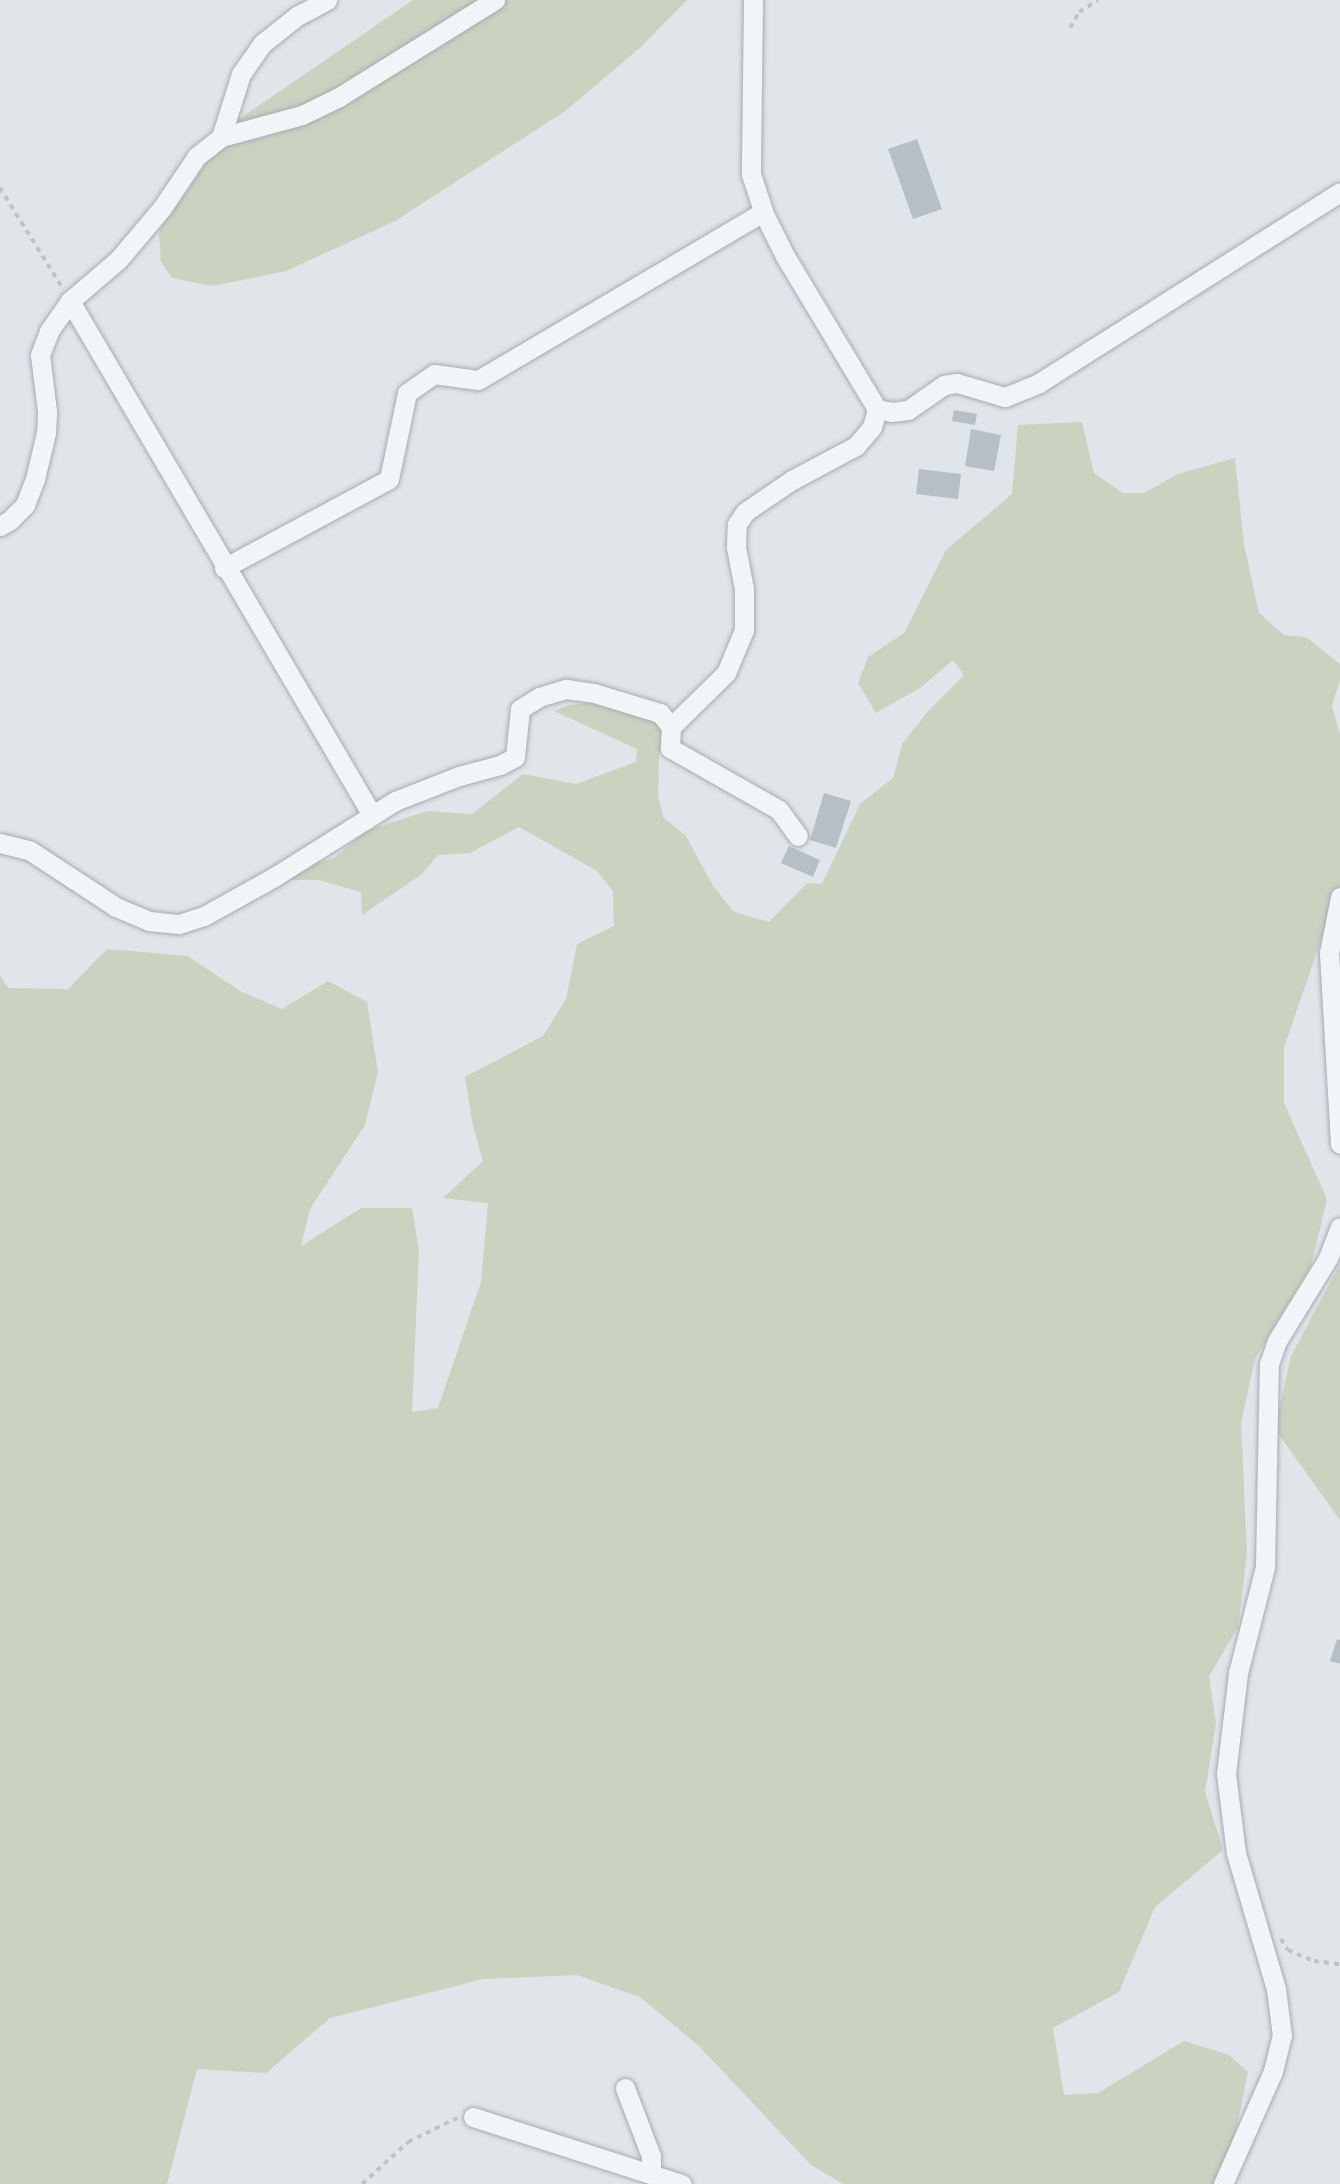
<!DOCTYPE html>
<style>
body{margin:0}
#map{position:relative;width:1340px;height:2184px;overflow:hidden;background:#dfe5e8;font-family:Figtree,sans-serif}
div>[style]{position:absolute}
.green>*{inset:0;background:#c9d3c0}
.building>*{inset:0;background:#b6bfc5}
.path>*{height:3.5px;margin-top:-1.75px;transform-origin:0;background:repeating-linear-gradient(90deg,#bdc3c7 0 5px,transparent 0 10px)}
.roads{filter:drop-shadow(0 0 2px #a4adb2) drop-shadow(0 0 2px #a4adb2)}
.street>*{height:19px;margin:-9.5px;padding:0 9.5px;transform-origin:9.5px;border-radius:9.5px;background:#f2f5f7}
span{translate:-50% -50%;white-space:nowrap;text-align:center;line-height:1.15;-webkit-text-stroke:6px #eef3f6;paint-order:stroke}
</style>
<div id="map">
<div class="green">
<div style="clip-path:polygon(413px 0,687px 0,640px 48px,564px 112px,395px 221px,286px 271px,213px 286px,172px 278px,161px 262px,159px 233px,175px 187px,229px 126px)"></div>
<div style="clip-path:polygon(1082px 422px,1094px 473px,1123px 493px,1144px 493px,1178px 474px,1235px 458px,1244px 544px,1259px 613px,1284px 635px,1306px 637px,1340px 664px,1340px 679px,1332px 706px,1340px 735px,1340px 884px,1284px 1048px,1284px 1103px,1327px 1199px,1311px 1266px,1255px 1359px,1241px 1423px,1247px 1553px,1238px 1627px,1209px 1676px,1216px 1723px,1205px 1792px,1223px 1850px,1155px 1907px,1119px 1992px,1053px 2028px,1064px 2095px,1098px 2093px,1184px 2041px,1229px 2055px,1248px 2072px,1234px 2141px,1217px 2184px,843px 2184px,811px 2165px,699px 2046px,640px 1997px,577px 1975px,483px 1979px,330px 2018px,266px 2073px,197px 2069px,167px 2184px,0 2184px,0 975px,8px 988px,68px 989px,107px 949px,188px 956px,240px 991px,282px 1009px,328px 981px,367px 1002px,378px 1072px,365px 1125px,310px 1209px,301px 1246px,361px 1208px,412px 1208px,419px 1251px,412px 1412px,438px 1408px,481px 1282px,488px 1203px,443px 1198px,483px 1161px,473px 1126px,465px 1077px,543px 1036px,566px 999px,577px 944px,614px 926px,613px 891px,597px 871px,519px 827px,470px 853px,438px 855px,422px 874px,362px 915px,361px 892px,319px 880px,285px 880px,297px 869px,334px 858px,366px 831px,427px 811px,472px 814px,523px 774px,576px 784px,636px 762px,637px 749px,554px 711px,569px 705px,622px 701px,665px 725px,659px 756px,658px 795px,663px 817px,686px 836px,713px 886px,734px 912px,769px 922px,807px 883px,822px 884px,860px 804px,893px 778px,902px 744px,929px 710px,964px 675px,953px 660px,920px 688px,876px 713px,858px 683px,868px 657px,904px 633px,946px 550px,1012px 494px,1018px 425px)"></div>
<div style="clip-path:polygon(1340px 1264px,1340px 1520px,1275px 1429px,1291px 1356px)"></div>
</div>
<div class="building">
<div style="clip-path:polygon(917px 139px,942px 209px,913px 219px,888px 149px)"></div>
<div style="clip-path:polygon(954px 410px,977px 414px,975px 425px,952px 421px)"></div>
<div style="clip-path:polygon(971px 429px,1001px 435px,994px 471px,965px 466px)"></div>
<div style="clip-path:polygon(919px 469px,961px 474px,958px 499px,916px 494px)"></div>
<div style="clip-path:polygon(824px 793px,851px 801px,836px 848px,810px 840px)"></div>
<div style="clip-path:polygon(789px 846px,820px 860px,813px 877px,781px 863px)"></div>
<div style="clip-path:polygon(1337px 1639px,1340px 1640px,1340px 1664px,1330px 1661px)"></div>
</div>
<div class="path">
<div style="left:1070px;top:28px;width:18px;rotate:-61deg"></div>
<div style="left:1079px;top:12px;width:22px;rotate:-32deg"></div>
<div style="left:0;top:188px;width:117px;rotate:57.9deg"></div>
<div style="left:1281px;top:1939px;width:13px;rotate:58deg"></div>
<div style="left:1288px;top:1950px;width:28px;rotate:23deg"></div>
<div style="left:1314px;top:1961px;width:26px;rotate:7deg"></div>
<div style="left:362px;top:2184px;width:62px;rotate:-42.4deg"></div>
<div style="left:408px;top:2142px;width:55px;rotate:-26.1deg"></div>
</div>
<div class="roads">
<div class="street">
<div style="left:753px;top:0;width:174px;rotate:90.7deg"></div>
<div style="left:751px;top:174px;width:40px;rotate:72deg"></div>
<div style="left:763px;top:212px;width:49px;rotate:63.4deg"></div>
<div style="left:785px;top:256px;width:179px;rotate:59deg"></div>
<div style="left:877px;top:409px;width:15px;rotate:11deg"></div>
<div style="left:892px;top:412px;width:16px;rotate:-7deg"></div>
<div style="left:908px;top:410px;width:44px;rotate:-34.8deg"></div>
<div style="left:944px;top:385px;width:13px;rotate:-9deg"></div>
<div style="left:957px;top:383px;width:50px;rotate:16.3deg"></div>
<div style="left:1005px;top:397px;width:37px;rotate:-22deg"></div>
<div style="left:1039px;top:383px;width:356px;rotate:-32.4deg"></div>
<div style="left:221px;top:137px;width:66px;rotate:-72.4deg"></div>
<div style="left:241px;top:74px;width:38px;rotate:-55deg"></div>
<div style="left:263px;top:43px;width:43px;rotate:-38.5deg"></div>
<div style="left:297px;top:16px;width:34px;rotate:-28deg"></div>
<div style="left:70px;top:301px;width:596px;rotate:59.56deg"></div>
<div style="left:0;top:526px;width:12px;rotate:-31deg"></div>
<div style="left:10px;top:520px;width:21px;rotate:-45deg"></div>
<div style="left:25px;top:505px;width:28px;rotate:-69deg"></div>
<div style="left:35px;top:479px;width:47px;rotate:-76.6deg"></div>
<div style="left:46px;top:433px;width:22px;rotate:-87deg"></div>
<div style="left:47px;top:411px;width:56px;rotate:-97.1deg"></div>
<div style="left:40px;top:355px;width:26px;rotate:-69deg"></div>
<div style="left:49px;top:331px;width:37px;rotate:-55deg"></div>
<div style="left:70px;top:301px;width:63px;rotate:-40.5deg"></div>
<div style="left:118px;top:260px;width:68px;rotate:-49.8deg"></div>
<div style="left:162px;top:208px;width:63px;rotate:-56.1deg"></div>
<div style="left:197px;top:156px;width:31px;rotate:-38deg"></div>
<div style="left:221px;top:137px;width:84px;rotate:-15.2deg"></div>
<div style="left:302px;top:115px;width:41px;rotate:-25.9deg"></div>
<div style="left:339px;top:97px;width:184px;rotate:-31.9deg"></div>
<div style="left:224px;top:568px;width:187px;rotate:-28.3deg"></div>
<div style="left:389px;top:479px;width:88px;rotate:-78.2deg"></div>
<div style="left:407px;top:393px;width:33px;rotate:-35deg"></div>
<div style="left:434px;top:374px;width:44px;rotate:7.8deg"></div>
<div style="left:478px;top:380px;width:331px;rotate:-30.5deg"></div>
<div style="left:671px;top:727px;width:77px;rotate:-44.5deg"></div>
<div style="left:726px;top:673px;width:47px;rotate:-67.3deg"></div>
<div style="left:744px;top:630px;width:41px;rotate:-90deg"></div>
<div style="left:744px;top:589px;width:43px;rotate:-100.8deg"></div>
<div style="left:736px;top:547px;width:23px;rotate:-88deg"></div>
<div style="left:737px;top:524px;width:14px;rotate:-56deg"></div>
<div style="left:745px;top:512px;width:57px;rotate:-34.2deg"></div>
<div style="left:792px;top:480px;width:72px;rotate:-28deg"></div>
<div style="left:856px;top:446px;width:25px;rotate:-50deg"></div>
<div style="left:872px;top:427px;width:19px;rotate:-74deg"></div>
<div style="left:0;top:843px;width:30px;rotate:14deg"></div>
<div style="left:29px;top:850px;width:104px;rotate:33.2deg"></div>
<div style="left:116px;top:907px;width:36px;rotate:23deg"></div>
<div style="left:149px;top:921px;width:30px;rotate:6deg"></div>
<div style="left:179px;top:924px;width:26px;rotate:-18deg"></div>
<div style="left:204px;top:916px;width:80px;rotate:-29.1deg"></div>
<div style="left:274px;top:877px;width:143px;rotate:-32.1deg"></div>
<div style="left:395px;top:801px;width:69px;rotate:-21.3deg"></div>
<div style="left:459px;top:776px;width:42px;rotate:-15deg"></div>
<div style="left:500px;top:765px;width:17px;rotate:-28deg"></div>
<div style="left:515px;top:757px;width:48px;rotate:-84.1deg"></div>
<div style="left:520px;top:709px;width:22px;rotate:-32deg"></div>
<div style="left:539px;top:697px;width:28px;rotate:-17deg"></div>
<div style="left:566px;top:689px;width:28px;rotate:8deg"></div>
<div style="left:594px;top:693px;width:69px;rotate:16.9deg"></div>
<div style="left:660px;top:713px;width:18px;rotate:52deg"></div>
<div style="left:671px;top:727px;width:21px;rotate:93deg"></div>
<div style="left:670px;top:748px;width:125px;rotate:29.6deg"></div>
<div style="left:779px;top:810px;width:32px;rotate:54deg"></div>
<div style="left:1340px;top:897px;width:57px;rotate:101.1deg"></div>
<div style="left:1329px;top:953px;width:191px;rotate:86.7deg"></div>
<div style="left:625px;top:2088px;width:73px;rotate:69.1deg"></div>
<div style="left:651px;top:2156px;width:16px;rotate:90deg"></div>
<div style="left:473px;top:2117px;width:219px;rotate:17.8deg"></div>
<div style="left:1223px;top:2184px;width:124px;rotate:-66.1deg"></div>
<div style="left:1273px;top:2071px;width:36px;rotate:-76deg"></div>
<div style="left:1282px;top:2036px;width:47px;rotate:-97.3deg"></div>
<div style="left:1276px;top:1989px;width:142px;rotate:-106.4deg"></div>
<div style="left:1236px;top:1853px;width:80px;rotate:-97.2deg"></div>
<div style="left:1226px;top:1774px;width:102px;rotate:-83.2deg"></div>
<div style="left:1238px;top:1673px;width:109px;rotate:-75.7deg"></div>
<div style="left:1265px;top:1567px;width:203px;rotate:-88.9deg"></div>
<div style="left:1269px;top:1364px;width:24px;rotate:-71deg"></div>
<div style="left:1277px;top:1341px;width:97px;rotate:-58.4deg"></div>
<div style="left:1328px;top:1258px;width:33px;rotate:-69deg"></div>
</div>
</div>
</div>
